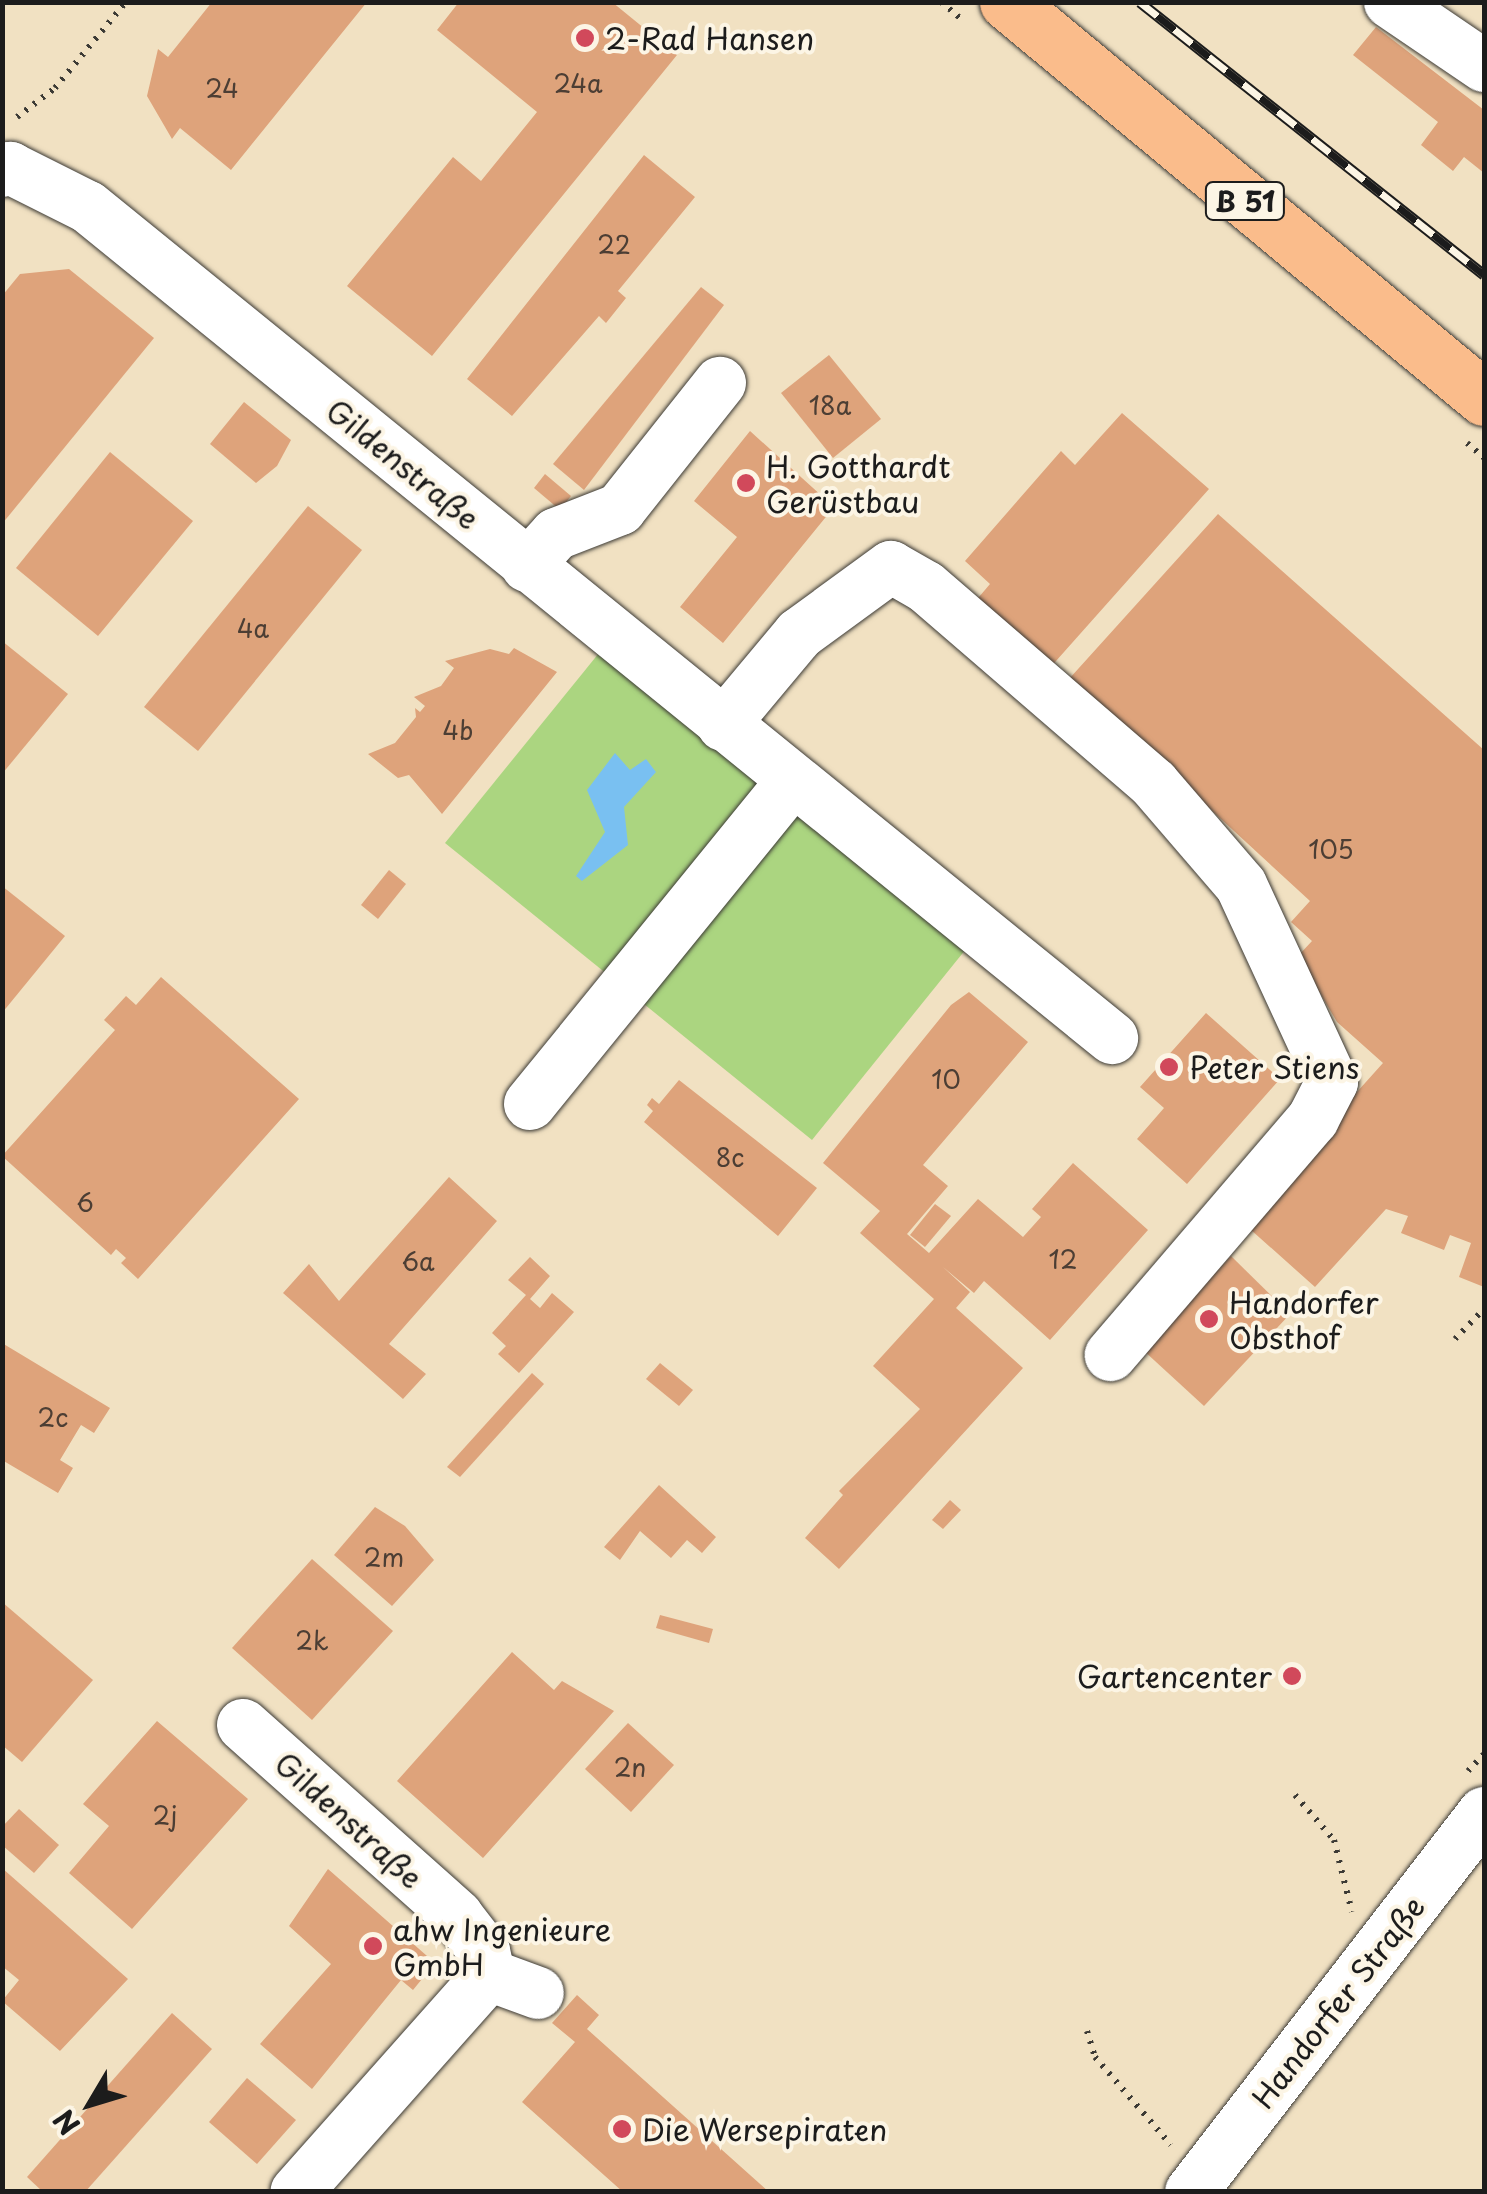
<!DOCTYPE html>
<meta charset="utf-8">
<style>
body{margin:0}
#map{position:relative;width:1487px;height:2194px;overflow:hidden;background:#f1e1c2;font-family:"Playpen Sans",sans-serif}
div>[style]{position:absolute}
.green>*{inset:0;background:#abd580}
.water>*{inset:0;background:#79c0f1}
.building>*{inset:0;background:#dea37b}
.path>*{height:6px;margin-top:-3px;transform-origin:0;background:repeating-linear-gradient(90deg,#3c3a35 0 2.5px,transparent 0 10.5px)}
.roads{filter:drop-shadow(0 0 2px #3c3a35) drop-shadow(0 0 2px #3c3a35)}
.minor>*{height:52px;margin:-26px;padding:0 26px;transform-origin:26px;border-radius:26px;background:#fff}
.major>*{height:55px;margin:-27.5px;padding:0 27.5px;transform-origin:27.5px;border-radius:27.5px;background:#fabc8b}
.rail>*{height:11px;margin-top:-5.5px;transform-origin:0;background:repeating-linear-gradient(90deg,#fcf5e5 0 22px,#1c1c1c 0 44px);box-sizing:border-box;border-block:2px solid #1c1c1c}
.dots>*{width:28px;height:28px;translate:-50% -50%;box-sizing:border-box;border:5px solid #fcf5e5;border-radius:50%}
span{translate:-50% -50%;white-space:nowrap;text-align:center;line-height:1.15;-webkit-text-stroke:8px #fcf5e5;paint-order:stroke}
.number-label{font-size:25px;color:#4c3e34}
.number-label span{-webkit-text-stroke-width:0}
.shield-label span{padding:2px 8px;background:#fcf5e5;border:2px solid;border-radius:8px;-webkit-text-stroke-width:0}
.shield-label{font-size:28px;color:#1c1c1c;font-weight:700}
.poi-label{font-size:30px;color:#1c1c1c}
.left{translate:0 -50%;text-align:left}
.right{translate:-100% -50%;text-align:right}
.street-label{font-size:30px;color:#1c1c1c}
.frame{position:absolute;inset:0;border:5px solid #1c1c1c;pointer-events:none}
.north{position:absolute;left:40px;top:2054px;width:100px;height:100px;-webkit-text-stroke:8px #fcf5e5;paint-order:stroke;rotate:232deg;font-size:28px;font-weight:700;line-height:40px;text-align:center;color:#1c1c1c}
.north::after{content:'';display:block;margin:auto;width:35px;height:45px;background:#1c1c1c;clip-path:polygon(50% 0,100% 100%,50% 72%,0 100%)}
</style>
<div id="map">
<div class="green">
<div style="clip-path:polygon(599px 653px,966px 949px,812px 1140px,445px 843px)"></div>
</div>
<div class="water">
<div style="clip-path:polygon(615px 753px,630px 770px,646px 759px,656px 772px,624px 807px,628px 845px,582px 881px,576px 876px,605px 832px,587px 790px)"></div>
</div>
<div class="building">
<div style="clip-path:polygon(212px 2px,367px 2px,231px 170px,180px 128px,172px 139px,147px 96px,158px 49px,168px 57px)"></div>
<div style="clip-path:polygon(459px 2px,612px 2px,677px 55px,432px 356px,347px 286px,453px 157px,481px 181px,537px 112px,437px 30px)"></div>
<div style="clip-path:polygon(1376px 27px,1484px 110px,1484px 173px,1464px 157px,1453px 171px,1421px 145px,1438px 122px,1353px 55px)"></div>
<div style="clip-path:polygon(644px 155px,695px 197px,618px 291px,626px 298px,606px 323px,599px 316px,512px 416px,467px 379px)"></div>
<div style="clip-path:polygon(69px 269px,154px 338px,2px 524px,2px 296px,20px 274px)"></div>
<div style="clip-path:polygon(701px 287px,724px 305px,584px 490px,553px 464px)"></div>
<div style="clip-path:polygon(829px 355px,881px 419px,833px 458px,781px 393px)"></div>
<div style="clip-path:polygon(244px 402px,291px 440px,277px 466px,256px 483px,210px 444px)"></div>
<div style="clip-path:polygon(1122px 413px,1209px 489px,1048px 670px,973px 604px,990px 584px,965px 561px,1061px 451px,1075px 465px)"></div>
<div style="clip-path:polygon(750px 431px,834px 507px,723px 643px,680px 607px,737px 537px,694px 501px)"></div>
<div style="clip-path:polygon(110px 452px,193px 521px,98px 636px,16px 568px)"></div>
<div style="clip-path:polygon(545px 474px,571px 496px,560px 510px,534px 488px)"></div>
<div style="clip-path:polygon(308px 506px,362px 550px,198px 751px,144px 707px)"></div>
<div style="clip-path:polygon(1218px 514px,1484px 750px,1484px 1287px,1459px 1277px,1471px 1243px,1450px 1235px,1444px 1250px,1401px 1233px,1408px 1216px,1386px 1209px,1315px 1287px,1241px 1221px,1383px 1063px,1337px 1022px,1298px 956px,1312px 941px,1291px 922px,1310px 901px,1069px 679px)"></div>
<div style="clip-path:polygon(2px 641px,68px 694px,2px 774px)"></div>
<div style="clip-path:polygon(514px 648px,557px 672px,442px 814px,409px 775px,398px 778px,368px 754px,395px 743px,416px 717px,415px 708px,420px 712px,425px 706px,414px 697px,441px 686px,454px 668px,445px 661px,490px 649px,509px 654px)"></div>
<div style="clip-path:polygon(389px 870px,406px 884px,378px 919px,361px 905px)"></div>
<div style="clip-path:polygon(2px 886px,65px 936px,2px 1013px)"></div>
<div style="clip-path:polygon(161px 977px,299px 1099px,138px 1279px,121px 1263px,126px 1258px,116px 1249px,111px 1255px,2px 1156px,115px 1030px,104px 1020px,126px 996px,136px 1005px)"></div>
<div style="clip-path:polygon(969px 992px,1028px 1042px,923px 1165px,948px 1186px,907px 1234px,929px 1253px,978px 1199px,1023px 1237px,1041px 1217px,1032px 1209px,1073px 1163px,1148px 1230px,1050px 1340px,984px 1281px,974px 1293px,943px 1267px,970px 1292px,956px 1308px,1023px 1368px,839px 1569px,805px 1538px,843px 1495px,839px 1491px,920px 1409px,873px 1366px,934px 1299px,860px 1233px,880px 1211px,823px 1163px,951px 1005px)"></div>
<div style="clip-path:polygon(1206px 1013px,1280px 1079px,1187px 1184px,1137px 1139px,1164px 1108px,1140px 1087px)"></div>
<div style="clip-path:polygon(679px 1080px,817px 1188px,778px 1236px,644px 1122px,653px 1111px,647px 1105px,652px 1098px,659px 1104px)"></div>
<div style="clip-path:polygon(449px 1177px,497px 1221px,389px 1344px,426px 1374px,403px 1399px,283px 1293px,309px 1264px,339px 1301px)"></div>
<div style="clip-path:polygon(935px 1204px,951px 1216px,925px 1247px,910px 1235px)"></div>
<div style="clip-path:polygon(1231px 1256px,1290px 1314px,1204px 1406px,1143px 1350px)"></div>
<div style="clip-path:polygon(530px 1257px,550px 1276px,530px 1299px,540px 1308px,552px 1293px,574px 1312px,519px 1373px,498px 1354px,506px 1346px,492px 1333px,526px 1295px,508px 1280px)"></div>
<div style="clip-path:polygon(2px 1343px,110px 1408px,94px 1433px,81px 1425px,60px 1460px,73px 1468px,58px 1493px,2px 1460px)"></div>
<div style="clip-path:polygon(660px 1363px,693px 1390px,679px 1406px,646px 1379px)"></div>
<div style="clip-path:polygon(532px 1373px,544px 1384px,460px 1477px,447px 1467px)"></div>
<div style="clip-path:polygon(659px 1485px,716px 1537px,702px 1553px,687px 1540px,671px 1558px,640px 1531px,620px 1560px,604px 1547px)"></div>
<div style="clip-path:polygon(950px 1500px,961px 1510px,943px 1529px,932px 1520px)"></div>
<div style="clip-path:polygon(375px 1507px,405px 1526px,434px 1560px,392px 1606px,334px 1555px)"></div>
<div style="clip-path:polygon(312px 1559px,393px 1631px,312px 1720px,232px 1648px)"></div>
<div style="clip-path:polygon(2px 1602px,93px 1680px,22px 1762px,2px 1745px)"></div>
<div style="clip-path:polygon(660px 1615px,713px 1629px,709px 1643px,656px 1628px)"></div>
<div style="clip-path:polygon(512px 1652px,554px 1690px,562px 1681px,614px 1711px,483px 1858px,397px 1781px)"></div>
<div style="clip-path:polygon(157px 1721px,248px 1799px,132px 1929px,69px 1873px,109px 1826px,83px 1804px)"></div>
<div style="clip-path:polygon(628px 1723px,674px 1765px,631px 1812px,585px 1769px)"></div>
<div style="clip-path:polygon(19px 1809px,59px 1845px,34px 1873px,2px 1845px,2px 1827px)"></div>
<div style="clip-path:polygon(2px 1868px,128px 1979px,60px 2051px,2px 2001px,19px 1980px,2px 1966px)"></div>
<div style="clip-path:polygon(328px 1869px,435px 1963px,413px 1990px,401px 1980px,312px 2089px,260px 2044px,331px 1964px,289px 1926px)"></div>
<div style="clip-path:polygon(577px 1995px,599px 2015px,587px 2029px,769px 2192px,623px 2192px,522px 2102px,575px 2042px,552px 2023px)"></div>
<div style="clip-path:polygon(172px 2013px,212px 2049px,85px 2192px,43px 2192px,27px 2177px)"></div>
<div style="clip-path:polygon(247px 2078px,296px 2120px,257px 2164px,209px 2122px)"></div>
</div>
<div class="path">
<div style="left:941px;top:2px;width:30px;rotate:40deg"></div>
<div style="left:17px;top:117px;width:48px;rotate:-37.3deg"></div>
<div style="left:55px;top:88px;width:112px;rotate:-50.5deg"></div>
<div style="left:1467px;top:443px;width:23px;rotate:41deg"></div>
<div style="left:1455px;top:1339px;width:42px;rotate:-46deg"></div>
<div style="left:1468px;top:1771px;width:23px;rotate:-47deg"></div>
<div style="left:1295px;top:1795px;width:60px;rotate:49.1deg"></div>
<div style="left:1334px;top:1840px;width:74px;rotate:76deg"></div>
<div style="left:1087px;top:2031px;width:27px;rotate:73deg"></div>
<div style="left:1095px;top:2057px;width:116px;rotate:49.2deg"></div>
</div>
<div class="roads">
<div class="minor">
<div style="left:1390px;top:2px;width:114px;rotate:34.2deg"></div>
<div style="left:2px;top:171px;width:9px;rotate:-21deg"></div>
<div style="left:10px;top:168px;width:87px;rotate:26.6deg"></div>
<div style="left:88px;top:207px;width:1319px;rotate:39.06deg"></div>
<div style="left:527px;top:566px;width:43px;rotate:-47.8deg"></div>
<div style="left:556px;top:534px;width:69px;rotate:-21.3deg"></div>
<div style="left:620px;top:509px;width:161px;rotate:-51.6deg"></div>
<div style="left:723px;top:725px;width:119px;rotate:-50.1deg"></div>
<div style="left:799px;top:634px;width:114px;rotate:-36.1deg"></div>
<div style="left:891px;top:567px;width:40px;rotate:29.7deg"></div>
<div style="left:926px;top:587px;width:301px;rotate:40.8deg"></div>
<div style="left:1154px;top:784px;width:133px;rotate:49.3deg"></div>
<div style="left:1241px;top:885px;width:217px;rotate:65.2deg"></div>
<div style="left:1332px;top:1082px;width:42px;rotate:117.2deg"></div>
<div style="left:1313px;top:1119px;width:311px;rotate:130.6deg"></div>
<div style="left:530px;top:1104px;width:415px;rotate:-50.9deg"></div>
<div style="left:243px;top:1725px;width:287px;rotate:41.7deg"></div>
<div style="left:457px;top:1916px;width:44px;rotate:52.4deg"></div>
<div style="left:484px;top:1951px;width:25px;rotate:78deg"></div>
<div style="left:489px;top:1975px;width:290px;rotate:131.6deg"></div>
<div style="left:489px;top:1975px;width:52px;rotate:20.2deg"></div>
<div style="left:1191px;top:2192px;width:479px;rotate:-52.3deg"></div>
</div>
<div class="major">
<div style="left:1007px;top:2px;width:620px;rotate:39.7deg"></div>
</div>
</div>
<div class="rail">
<div style="left:1140px;top:2px;width:439px;rotate:38.4deg"></div>
</div>
<div class="dots">
<div style="left:585px;top:38px;background:#d1495b"></div>
<div style="left:746px;top:483px;background:#d1495b"></div>
<div style="left:1169px;top:1067px;background:#d1495b"></div>
<div style="left:1209px;top:1319px;background:#d1495b"></div>
<div style="left:1292px;top:1676px;background:#d1495b"></div>
<div style="left:373px;top:1946px;background:#d1495b"></div>
<div style="left:622px;top:2129px;background:#d1495b"></div>
</div>
<div class="number-label">
<span style="left:578px;top:83px">24a</span>
<span style="left:222px;top:88px">24</span>
<span style="left:614px;top:244px">22</span>
<span style="left:830px;top:405px">18a</span>
<span style="left:253px;top:628px">4a</span>
<span style="left:458px;top:730px">4b</span>
<span style="left:1331px;top:849px">105</span>
<span style="left:946px;top:1079px">10</span>
<span style="left:730px;top:1157px">8c</span>
<span style="left:85px;top:1202px">6</span>
<span style="left:1063px;top:1259px">12</span>
<span style="left:418px;top:1261px">6a</span>
<span style="left:53px;top:1417px">2c</span>
<span style="left:384px;top:1557px">2m</span>
<span style="left:312px;top:1640px">2k</span>
<span style="left:630px;top:1767px">2n</span>
<span style="left:165px;top:1815px">2j</span>
</div>
<div class="shield-label">
<span style="left:1245px;top:201px">B 51</span>
</div>
<div class="poi-label">
<span class="left" style="left:605px;top:38px">2-Rad Hansen</span>
<span class="left" style="left:766px;top:483px">H. Gotthardt<br>Gerüstbau</span>
<span class="left" style="left:1189px;top:1067px">Peter Stiens</span>
<span class="left" style="left:1229px;top:1319px">Handorfer<br>Obsthof</span>
<span class="right" style="left:1272px;top:1676px">Gartencenter</span>
<span class="left" style="left:393px;top:1946px">ahw Ingenieure<br>GmbH</span>
<span class="left" style="left:642px;top:2129px">Die Wersepiraten</span>
</div>
<div class="street-label">
<span style="left:403px;top:464px;rotate:39deg">Gildenstraße</span>
<span style="left:349px;top:1820px;rotate:42deg">Gildenstraße</span>
<span style="left:1338px;top:2002px;rotate:-52deg">Handorfer Straße</span>
</div>
<div class="frame"></div>
<div class="north">N</div>
</div>
